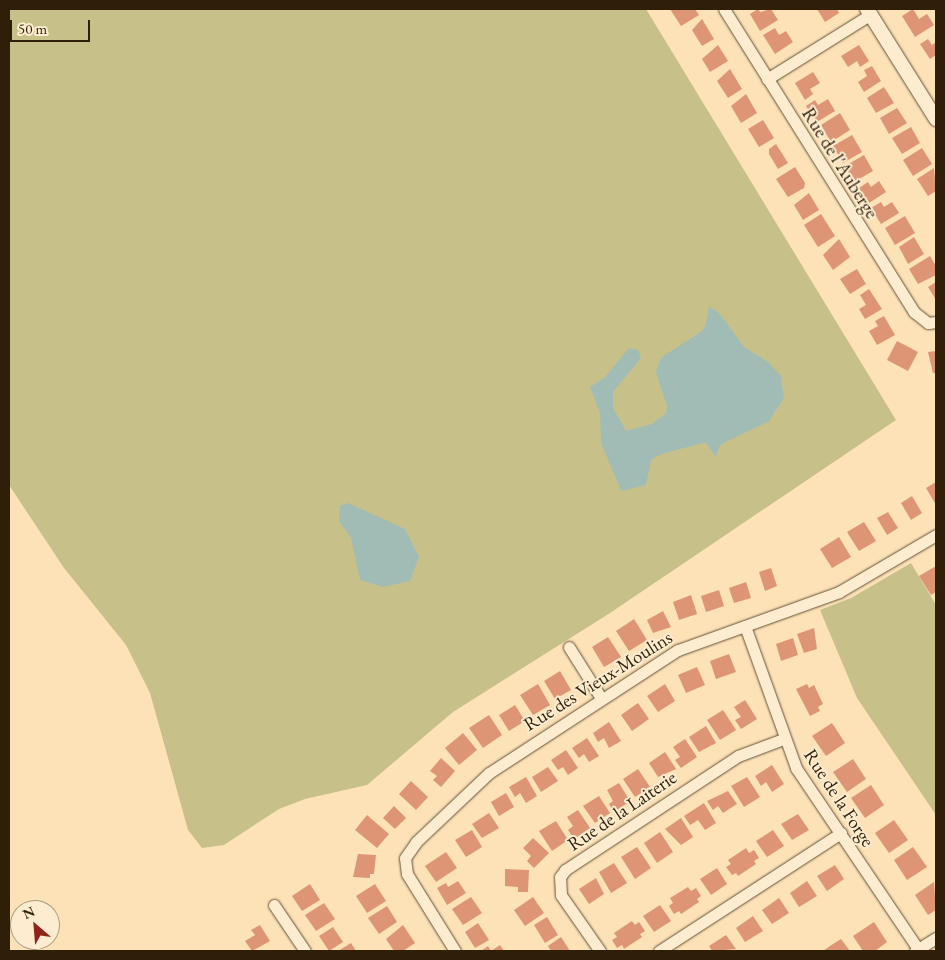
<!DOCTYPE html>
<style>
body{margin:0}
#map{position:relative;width:945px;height:960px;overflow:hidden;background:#fde1b7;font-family:"EB Garamond",serif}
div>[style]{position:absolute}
.green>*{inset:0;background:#c7c189}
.water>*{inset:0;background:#a1bcb5}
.building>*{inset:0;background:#de9576}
.roads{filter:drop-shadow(0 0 1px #635034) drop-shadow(0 0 1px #635034)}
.minor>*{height:11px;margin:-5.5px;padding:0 5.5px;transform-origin:5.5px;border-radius:5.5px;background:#feecd0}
.tertiary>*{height:14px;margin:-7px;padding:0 7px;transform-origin:7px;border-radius:7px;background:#feecd0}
span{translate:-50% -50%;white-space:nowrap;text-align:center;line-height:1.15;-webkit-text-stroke:4px #feecd0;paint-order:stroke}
.street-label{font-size:19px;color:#301f08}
.frame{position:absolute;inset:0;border:10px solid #301f08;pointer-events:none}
.north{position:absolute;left:10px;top:900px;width:50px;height:50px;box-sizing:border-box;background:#feecd0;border:1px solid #ac9a80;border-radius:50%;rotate:333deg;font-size:14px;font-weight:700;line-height:20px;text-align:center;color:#301f08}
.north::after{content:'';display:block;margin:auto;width:18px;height:22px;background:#8f2418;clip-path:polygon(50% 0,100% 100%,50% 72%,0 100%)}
.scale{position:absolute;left:10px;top:20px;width:80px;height:22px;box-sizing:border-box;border:2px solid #301f08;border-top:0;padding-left:6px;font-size:15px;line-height:18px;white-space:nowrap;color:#301f08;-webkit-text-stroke:4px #feecd0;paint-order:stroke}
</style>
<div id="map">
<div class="green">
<div style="clip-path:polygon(9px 9px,646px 9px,896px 420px,610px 613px,453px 712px,367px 785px,305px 799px,279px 809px,224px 845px,202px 848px,188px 830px,150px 693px,126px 645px,64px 568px,9px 485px)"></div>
<div style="clip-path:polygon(911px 563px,936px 605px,936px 815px,857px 698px,820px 610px,851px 598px)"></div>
</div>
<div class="water">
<div style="clip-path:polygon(709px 306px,719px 313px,744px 347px,768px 362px,781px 376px,784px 398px,768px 422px,725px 442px,719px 447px,716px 457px,706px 443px,703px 443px,661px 454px,651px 460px,646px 485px,621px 491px,601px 443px,600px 413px,590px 387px,605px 377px,629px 348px,638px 350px,641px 358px,613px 392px,613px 408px,626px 431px,652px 424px,666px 413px,667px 406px,656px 373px,658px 364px,662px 357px,702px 331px,706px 324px)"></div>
<div style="clip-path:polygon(348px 503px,405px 529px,419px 557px,410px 581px,383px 587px,360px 580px,351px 538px,339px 521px,340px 506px)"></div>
</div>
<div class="building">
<div style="clip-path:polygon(670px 9px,695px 9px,699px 15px,681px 26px)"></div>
<div style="clip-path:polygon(758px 9px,760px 12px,771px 9px,778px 20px,760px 31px,750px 14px)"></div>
<div style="clip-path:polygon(817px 9px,837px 9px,839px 13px,825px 22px)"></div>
<div style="clip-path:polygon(913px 9px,919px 19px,927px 14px,934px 25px,915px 37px,902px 16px)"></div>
<div style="clip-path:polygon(702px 19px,714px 39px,702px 46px,692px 30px)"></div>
<div style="clip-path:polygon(775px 28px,779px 35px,786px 31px,793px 42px,775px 54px,763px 35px)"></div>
<div style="clip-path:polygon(928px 39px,932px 45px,936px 42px,936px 55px,930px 59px,920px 44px)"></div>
<div style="clip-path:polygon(718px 45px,728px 61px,710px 72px,702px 59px)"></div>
<div style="clip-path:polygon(859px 45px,869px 61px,860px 67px,857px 61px,848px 67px,841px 56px)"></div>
<div style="clip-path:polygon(872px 66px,881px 81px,864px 92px,858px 82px,867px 76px,864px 70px)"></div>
<div style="clip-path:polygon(730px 69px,742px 89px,728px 98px,717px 81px)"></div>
<div style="clip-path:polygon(813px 72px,820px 83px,810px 89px,813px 94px,805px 100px,795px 83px)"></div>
<div style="clip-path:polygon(884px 87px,894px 103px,876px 113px,867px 98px)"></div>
<div style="clip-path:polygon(746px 94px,757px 113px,741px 123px,731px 106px)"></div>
<div style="clip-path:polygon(828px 99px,835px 111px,817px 122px,806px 106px,815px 100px,818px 105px)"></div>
<div style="clip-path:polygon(897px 108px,907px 123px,889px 134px,880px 118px)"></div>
<div style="clip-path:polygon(840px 113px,850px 130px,831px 142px,821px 125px)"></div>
<div style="clip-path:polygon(763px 120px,774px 138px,759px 147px,748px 129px)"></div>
<div style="clip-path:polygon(911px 127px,920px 143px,902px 154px,892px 138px)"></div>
<div style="clip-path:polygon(852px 135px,862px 152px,843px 163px,833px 146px)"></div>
<div style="clip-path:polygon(776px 144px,788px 163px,778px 169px,769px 154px,769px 149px)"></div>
<div style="clip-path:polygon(922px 148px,932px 164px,913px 176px,903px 160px)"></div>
<div style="clip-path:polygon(864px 155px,873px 171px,854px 182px,845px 166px)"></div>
<div style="clip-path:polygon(795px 167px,805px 183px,804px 188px,788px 197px,776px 179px)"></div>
<div style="clip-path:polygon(934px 168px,936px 191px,928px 196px,917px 179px)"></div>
<div style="clip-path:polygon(879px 181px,886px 192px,869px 203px,859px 188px,868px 182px,871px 187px)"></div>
<div style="clip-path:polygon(809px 193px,819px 210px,803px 220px,794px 205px)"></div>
<div style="clip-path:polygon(881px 202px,884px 207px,892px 202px,899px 213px,881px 224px,871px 208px)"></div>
<div style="clip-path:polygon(821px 214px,835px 236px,818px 247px,804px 225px)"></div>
<div style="clip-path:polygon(905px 216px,915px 233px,895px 245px,885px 228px)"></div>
<div style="clip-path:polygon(914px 237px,924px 254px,908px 264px,899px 247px)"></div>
<div style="clip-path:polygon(839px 239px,850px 257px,833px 270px,823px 255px)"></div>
<div style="clip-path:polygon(930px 256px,936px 266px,936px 275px,918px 284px,909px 269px)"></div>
<div style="clip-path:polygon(857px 269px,866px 284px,850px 294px,840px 279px)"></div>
<div style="clip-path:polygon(936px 282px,936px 300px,928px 287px)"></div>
<div style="clip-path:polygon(869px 289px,882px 309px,865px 319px,859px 309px,866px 305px,860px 295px)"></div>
<div style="clip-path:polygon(884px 316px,895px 335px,877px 345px,869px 331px,878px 326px,875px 321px)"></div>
<div style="clip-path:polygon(897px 341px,918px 352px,908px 371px,887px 360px)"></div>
<div style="clip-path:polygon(936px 351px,936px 373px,933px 373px,928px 352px)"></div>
<div style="clip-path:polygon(936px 482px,936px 505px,926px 488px)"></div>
<div style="clip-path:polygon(912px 496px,922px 513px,911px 520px,901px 503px)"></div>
<div style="clip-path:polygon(888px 512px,898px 528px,887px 535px,877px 518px)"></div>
<div style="clip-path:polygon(864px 522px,876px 541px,859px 551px,847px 532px)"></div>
<div style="clip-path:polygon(839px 537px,851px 557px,832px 568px,820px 549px)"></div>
<div style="clip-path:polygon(936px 566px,936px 592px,931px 595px,919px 576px)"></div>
<div style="clip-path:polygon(771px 568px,777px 586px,765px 591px,759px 572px)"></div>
<div style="clip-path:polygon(746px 582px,751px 598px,734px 603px,729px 588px)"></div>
<div style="clip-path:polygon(719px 590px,724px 606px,706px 612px,701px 596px)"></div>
<div style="clip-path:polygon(691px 595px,697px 614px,679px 620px,673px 602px)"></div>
<div style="clip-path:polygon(663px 611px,671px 627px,653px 633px,647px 620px)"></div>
<div style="clip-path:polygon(634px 619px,647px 640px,629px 651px,616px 631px)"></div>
<div style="clip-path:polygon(814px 628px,817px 649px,804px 653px,797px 634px)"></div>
<div style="clip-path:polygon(608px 637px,621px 657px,604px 667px,592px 647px)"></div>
<div style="clip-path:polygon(793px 638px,798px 655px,781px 661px,776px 644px)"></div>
<div style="clip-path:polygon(729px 654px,736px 672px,716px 679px,710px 661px)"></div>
<div style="clip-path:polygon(697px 667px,705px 685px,686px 693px,678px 675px)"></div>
<div style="clip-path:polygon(560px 671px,571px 690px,555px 699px,544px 681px)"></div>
<div style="clip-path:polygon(538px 684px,550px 705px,533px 715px,520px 695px)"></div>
<div style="clip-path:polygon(665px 684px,675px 701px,658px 712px,647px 696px)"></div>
<div style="clip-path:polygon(807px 684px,809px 688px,814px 685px,823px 704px,818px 707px,820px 711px,810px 716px,796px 689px)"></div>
<div style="clip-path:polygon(745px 700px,757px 719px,741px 729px,735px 720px,741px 717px,734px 707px)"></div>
<div style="clip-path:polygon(638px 703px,649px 719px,632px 731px,621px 715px)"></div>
<div style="clip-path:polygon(515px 705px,525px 721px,509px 731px,499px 715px)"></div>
<div style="clip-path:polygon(723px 710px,736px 730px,720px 740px,707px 720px)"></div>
<div style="clip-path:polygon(489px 715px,502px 735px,483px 748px,469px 728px)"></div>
<div style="clip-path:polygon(609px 722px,621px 741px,609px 748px,604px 738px,598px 742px,593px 733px)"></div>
<div style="clip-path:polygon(832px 723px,845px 743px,826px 756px,812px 736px)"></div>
<div style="clip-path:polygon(706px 726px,716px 743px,699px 752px,689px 737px)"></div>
<div style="clip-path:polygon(463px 733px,477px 750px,459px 765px,445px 748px)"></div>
<div style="clip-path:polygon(587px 738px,599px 756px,589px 762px,584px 754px,579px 758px,572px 748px)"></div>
<div style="clip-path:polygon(685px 739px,697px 757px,681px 768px,675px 760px,680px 757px,673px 747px)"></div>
<div style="clip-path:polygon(566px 750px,578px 768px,568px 775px,563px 767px,558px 770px,551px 760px)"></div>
<div style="clip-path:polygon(665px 752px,676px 769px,658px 777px,649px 763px)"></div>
<div style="clip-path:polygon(441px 758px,455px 771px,441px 787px,433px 780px,437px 776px,430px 771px)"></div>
<div style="clip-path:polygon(853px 759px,866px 779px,847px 792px,833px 772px)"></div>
<div style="clip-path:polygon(772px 765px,784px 784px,772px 792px,766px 782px,761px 786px,755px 776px)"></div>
<div style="clip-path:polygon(548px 767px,558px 781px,541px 792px,532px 777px)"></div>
<div style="clip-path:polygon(638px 769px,650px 787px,635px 797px,623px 779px)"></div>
<div style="clip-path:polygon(526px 777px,537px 796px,526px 803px,520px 793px,515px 797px,509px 787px)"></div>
<div style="clip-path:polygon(747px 777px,760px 797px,744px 807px,731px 786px)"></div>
<div style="clip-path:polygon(411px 781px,428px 797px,416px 810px,399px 794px)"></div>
<div style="clip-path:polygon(619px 783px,630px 801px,614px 812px,609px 804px,613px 801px,607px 790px)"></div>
<div style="clip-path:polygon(871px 785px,884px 805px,865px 818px,851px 798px)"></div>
<div style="clip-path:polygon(728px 791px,737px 804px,723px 813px,718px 806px,713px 810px,707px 801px)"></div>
<div style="clip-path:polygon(506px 793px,514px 807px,499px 816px,491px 802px)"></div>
<div style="clip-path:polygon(599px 796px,610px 813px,595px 823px,583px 806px)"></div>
<div style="clip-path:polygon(704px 803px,716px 823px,705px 830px,698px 820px,690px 825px,684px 816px)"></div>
<div style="clip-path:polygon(394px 806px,406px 818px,395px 829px,383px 818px)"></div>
<div style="clip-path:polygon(578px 810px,590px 828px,574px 839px,568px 830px,573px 826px,567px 817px)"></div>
<div style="clip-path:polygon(489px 813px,499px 828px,482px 838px,472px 824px)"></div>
<div style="clip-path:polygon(798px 814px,809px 830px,792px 840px,781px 824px)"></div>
<div style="clip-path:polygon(367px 815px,389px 834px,377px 848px,355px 830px)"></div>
<div style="clip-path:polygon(681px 818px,693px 837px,681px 845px,665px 829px)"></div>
<div style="clip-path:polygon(894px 820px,908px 840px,889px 853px,875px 833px)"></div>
<div style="clip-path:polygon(556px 821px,568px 840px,552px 851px,539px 831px)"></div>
<div style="clip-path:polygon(472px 830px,482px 847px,466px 857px,455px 840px)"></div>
<div style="clip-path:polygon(773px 830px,784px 846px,767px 857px,756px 841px)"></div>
<div style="clip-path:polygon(660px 832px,673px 852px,657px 863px,644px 843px)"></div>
<div style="clip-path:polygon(533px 838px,549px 853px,534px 868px,527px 861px,531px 856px,523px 848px)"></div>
<div style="clip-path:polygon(637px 847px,651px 868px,635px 879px,621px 857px)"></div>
<div style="clip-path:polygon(913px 847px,927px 867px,907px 880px,894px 860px)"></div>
<div style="clip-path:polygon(746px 848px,749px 853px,754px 850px,759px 858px,754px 861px,756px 864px,738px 876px,736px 873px,732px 875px,726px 867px,731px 864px,728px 860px)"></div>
<div style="clip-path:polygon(446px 852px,457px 868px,436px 882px,425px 866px)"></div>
<div style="clip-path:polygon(358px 854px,376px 855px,374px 874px,370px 874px,370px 878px,353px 877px)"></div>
<div style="clip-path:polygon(614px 863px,627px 883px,611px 893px,599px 872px)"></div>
<div style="clip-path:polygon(835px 865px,844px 879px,827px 891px,817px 876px)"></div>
<div style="clip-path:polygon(717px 868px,727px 884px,711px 895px,700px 879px)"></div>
<div style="clip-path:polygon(505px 869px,529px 870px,528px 892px,518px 892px,518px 887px,505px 886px)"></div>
<div style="clip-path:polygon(596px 878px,604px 894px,589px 904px,579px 889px)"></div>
<div style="clip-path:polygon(458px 881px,466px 893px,447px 905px,437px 888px,446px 883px,448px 887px)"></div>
<div style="clip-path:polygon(807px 881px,817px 896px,799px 907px,790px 893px)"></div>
<div style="clip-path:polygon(934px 882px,936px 910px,928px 915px,915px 895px)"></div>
<div style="clip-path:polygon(310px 884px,320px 900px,302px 911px,292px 896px)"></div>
<div style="clip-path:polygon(375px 884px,386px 901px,367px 913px,356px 896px)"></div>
<div style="clip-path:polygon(688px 887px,691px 891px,696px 888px,701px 896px,697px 899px,699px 902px,681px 914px,679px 911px,674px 914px,669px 906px,673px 903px,670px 898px)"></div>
<div style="clip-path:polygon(471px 897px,482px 913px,463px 925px,452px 909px)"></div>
<div style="clip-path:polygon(533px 897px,544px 913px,525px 926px,514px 910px)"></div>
<div style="clip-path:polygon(779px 898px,789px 913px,772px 924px,762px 910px)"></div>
<div style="clip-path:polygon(324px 903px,335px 919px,316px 931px,305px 915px)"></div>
<div style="clip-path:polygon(660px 905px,671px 921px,654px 932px,643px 916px)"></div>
<div style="clip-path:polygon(387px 906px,397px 922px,379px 934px,368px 918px)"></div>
<div style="clip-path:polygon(753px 916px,763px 931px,745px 942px,736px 928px)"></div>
<div style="clip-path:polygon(547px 917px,558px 935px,545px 943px,534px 925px)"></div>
<div style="clip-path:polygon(632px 921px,635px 925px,639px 922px,645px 931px,640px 934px,642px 937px,624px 949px,622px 945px,617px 948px,612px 940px,617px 937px,614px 933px)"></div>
<div style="clip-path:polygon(874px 922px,887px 942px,875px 951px,863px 951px,853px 936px)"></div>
<div style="clip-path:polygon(478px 923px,489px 940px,475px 948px,465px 932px)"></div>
<div style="clip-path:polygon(260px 925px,270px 941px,252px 951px,245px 941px,255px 935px,251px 930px)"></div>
<div style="clip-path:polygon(403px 925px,415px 943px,403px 951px,394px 951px,386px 939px)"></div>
<div style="clip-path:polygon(333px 927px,343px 942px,329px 951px,319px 936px)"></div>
<div style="clip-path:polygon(726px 935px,736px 949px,712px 951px,709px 946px)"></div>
<div style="clip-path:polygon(561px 937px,570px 951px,551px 951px,548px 946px)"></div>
<div style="clip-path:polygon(841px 939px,850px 951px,823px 951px,830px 946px)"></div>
<div style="clip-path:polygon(351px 943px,356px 951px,338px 951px)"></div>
<div style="clip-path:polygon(500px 945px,504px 951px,481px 951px,488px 946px,491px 951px)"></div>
</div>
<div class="roads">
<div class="minor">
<div style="left:724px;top:9px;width:358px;rotate:57.9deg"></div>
<div style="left:914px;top:312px;width:18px;rotate:38deg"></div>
<div style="left:928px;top:323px;width:8px;rotate:-7deg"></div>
<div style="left:767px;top:79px;width:123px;rotate:-32deg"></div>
<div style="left:745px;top:626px;width:151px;rotate:70.2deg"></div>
<div style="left:796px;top:768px;width:218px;rotate:56deg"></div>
<div style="left:569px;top:647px;width:60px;rotate:57.9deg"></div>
<div style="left:274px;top:905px;width:55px;rotate:56deg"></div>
<div style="left:455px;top:951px;width:91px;rotate:-121.9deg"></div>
<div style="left:407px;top:874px;width:16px;rotate:-97deg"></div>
<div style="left:405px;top:858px;width:19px;rotate:-55deg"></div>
<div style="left:416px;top:842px;width:100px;rotate:-43.4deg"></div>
<div style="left:489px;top:773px;width:225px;rotate:-33.1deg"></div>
<div style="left:678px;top:650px;width:171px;rotate:-19.8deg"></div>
<div style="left:839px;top:592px;width:113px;rotate:-30.4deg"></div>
<div style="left:600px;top:951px;width:68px;rotate:-124.9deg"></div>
<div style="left:561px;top:895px;width:18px;rotate:-93deg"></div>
<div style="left:560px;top:877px;width:9px;rotate:-54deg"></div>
<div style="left:565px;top:870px;width:207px;rotate:-33.4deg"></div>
<div style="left:738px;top:756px;width:48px;rotate:-20.7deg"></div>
<div style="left:659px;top:951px;width:217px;rotate:-33deg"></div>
<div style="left:915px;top:951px;width:25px;rotate:-32deg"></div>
</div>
<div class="tertiary">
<div style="left:867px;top:9px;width:130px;rotate:57.9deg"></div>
</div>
</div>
<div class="street-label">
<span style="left:840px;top:163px;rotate:58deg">Rue de l'Auberge</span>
<span style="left:598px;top:681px;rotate:-32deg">Rue des Vieux-Moulins</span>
<span style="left:839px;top:798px;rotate:57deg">Rue de la Forge</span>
<span style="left:622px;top:811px;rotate:-34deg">Rue de la Laiterie</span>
</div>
<div class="frame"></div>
<div class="north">N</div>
<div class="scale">50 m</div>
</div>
